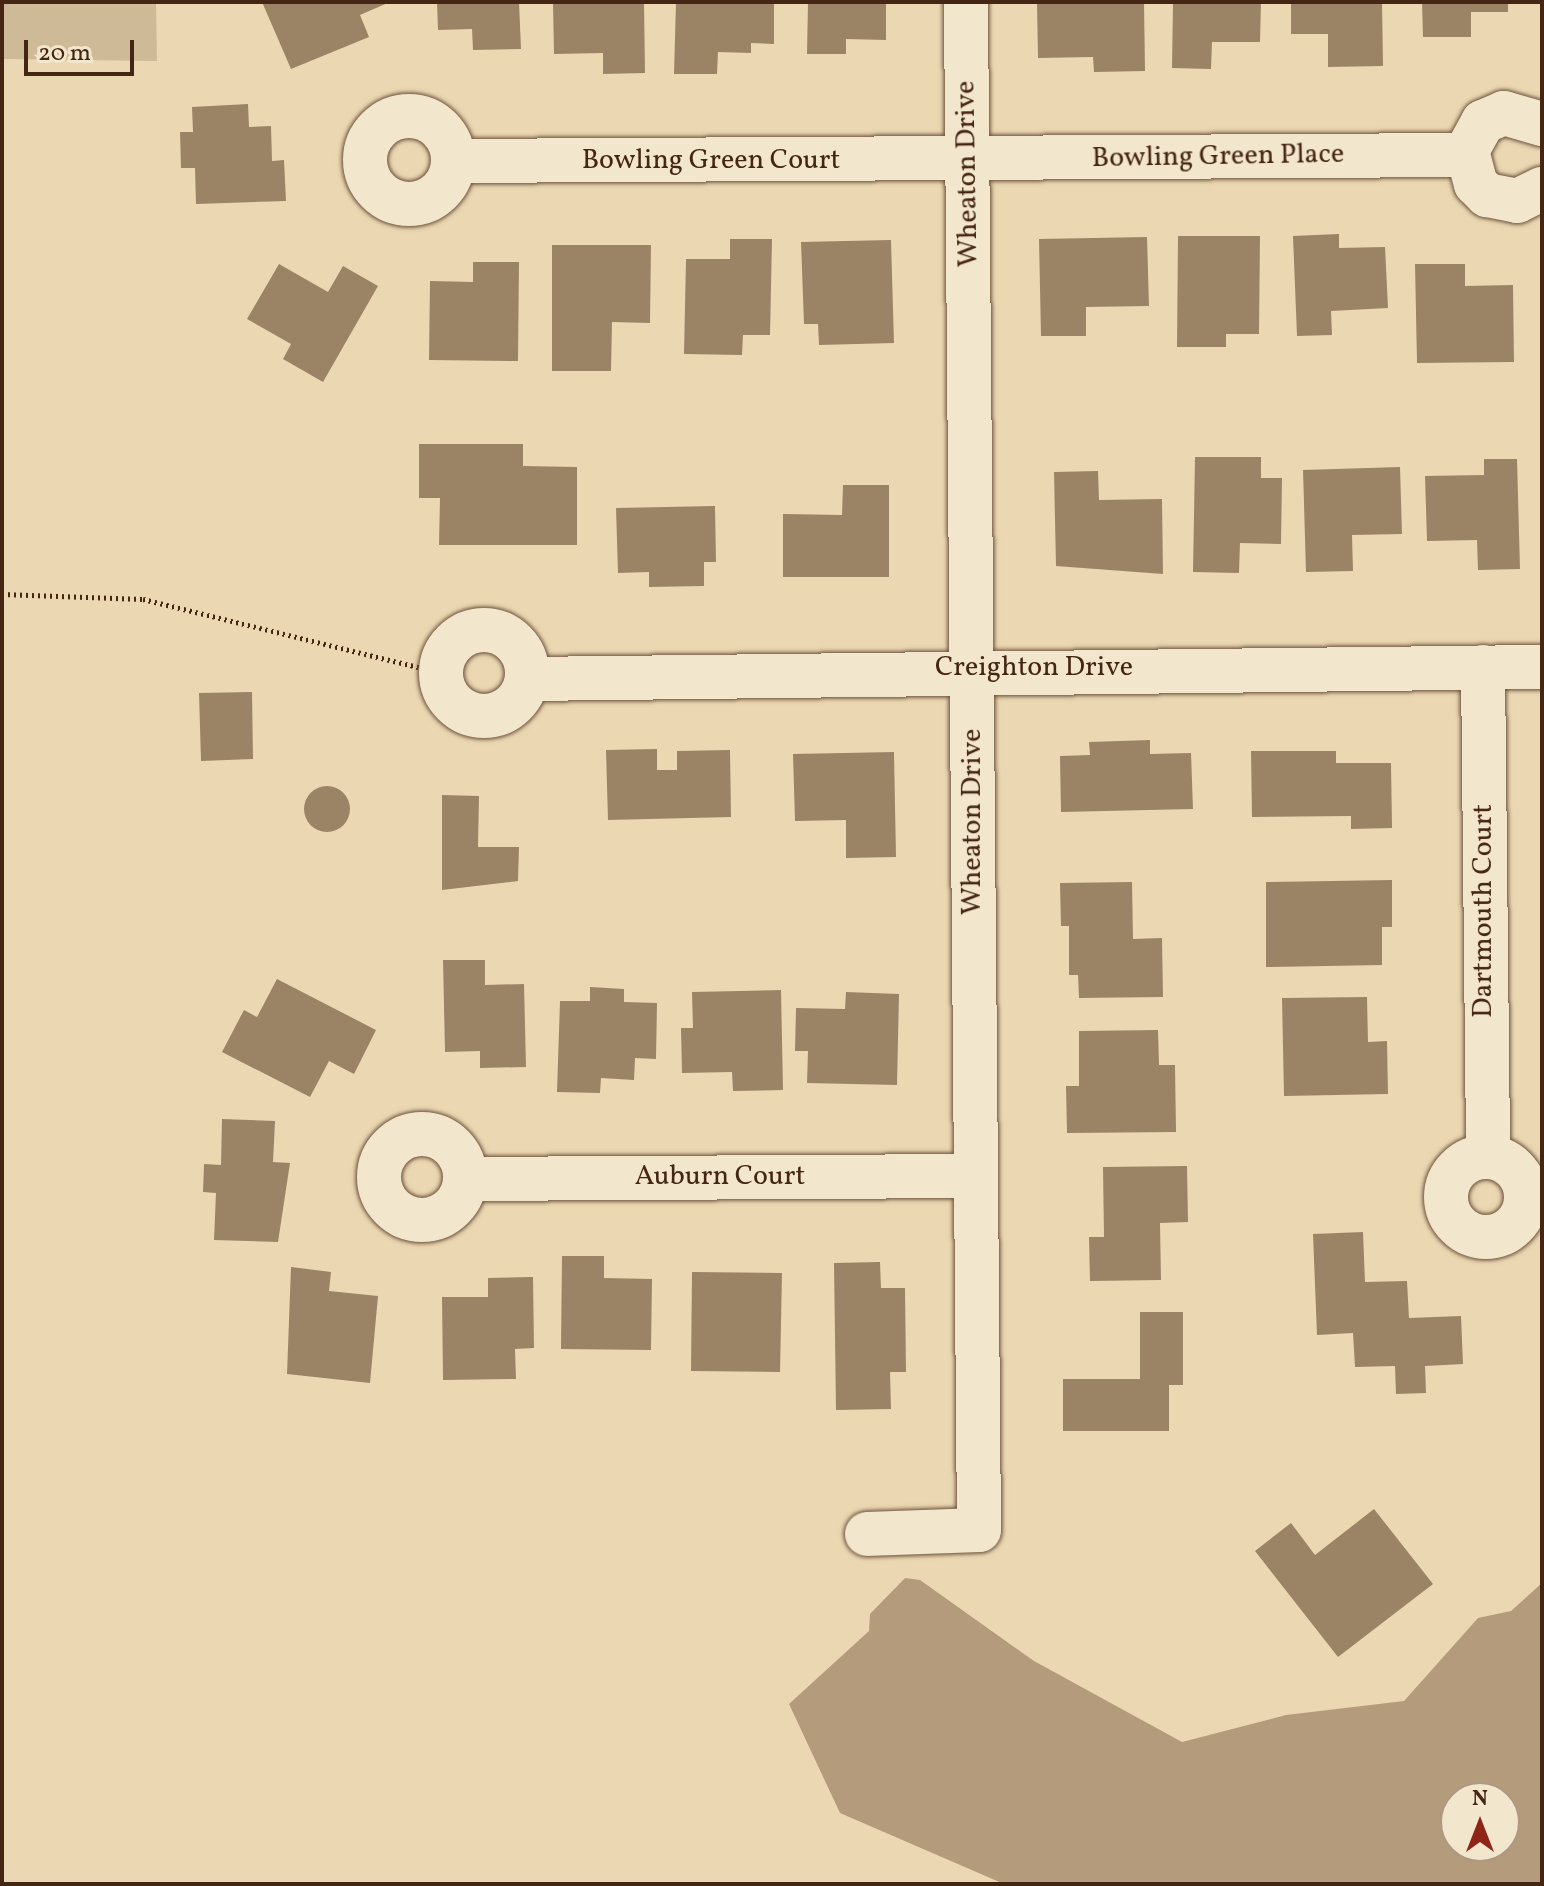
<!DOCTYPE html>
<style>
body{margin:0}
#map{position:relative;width:1544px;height:1886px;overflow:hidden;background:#ebd8b2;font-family:Vollkorn,serif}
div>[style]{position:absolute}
.green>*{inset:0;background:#cfba97}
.water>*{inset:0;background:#b39b7c}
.building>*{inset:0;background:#9b8366}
.round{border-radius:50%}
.path>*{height:5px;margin-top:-2.5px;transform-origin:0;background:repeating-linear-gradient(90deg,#452614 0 2px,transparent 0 6px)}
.roads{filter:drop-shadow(0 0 2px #6e523c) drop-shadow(0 0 2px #6e523c)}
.minor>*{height:44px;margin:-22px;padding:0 22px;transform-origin:22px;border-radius:22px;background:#f2e6cd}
.minor>.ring{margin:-22px;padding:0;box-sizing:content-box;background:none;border:44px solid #f2e6cd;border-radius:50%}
span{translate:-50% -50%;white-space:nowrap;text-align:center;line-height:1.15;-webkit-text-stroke:8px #f2e6cd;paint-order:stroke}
.street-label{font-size:28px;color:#452614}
.frame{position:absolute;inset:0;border:4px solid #452614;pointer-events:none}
.north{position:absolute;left:1440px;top:1782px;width:80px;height:80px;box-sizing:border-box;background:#f2e6cd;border:2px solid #ad9983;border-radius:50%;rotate:0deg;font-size:22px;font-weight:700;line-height:32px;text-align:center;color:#452614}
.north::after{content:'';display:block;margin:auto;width:28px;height:36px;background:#8f2418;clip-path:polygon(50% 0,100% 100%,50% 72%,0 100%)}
.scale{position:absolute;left:24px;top:40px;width:110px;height:36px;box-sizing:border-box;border:4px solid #452614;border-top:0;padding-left:10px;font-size:24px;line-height:28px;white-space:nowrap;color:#452614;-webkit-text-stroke:6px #f2e6cd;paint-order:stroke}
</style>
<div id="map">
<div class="green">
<div style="clip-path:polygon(2px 2px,156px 2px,157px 61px,2px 59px)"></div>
</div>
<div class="water">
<div style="clip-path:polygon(evenodd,905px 1578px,920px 1580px,1034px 1661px,1182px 1742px,1286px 1715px,1404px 1701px,1478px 1618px,1511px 1611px,1542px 1583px,1542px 1884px,1004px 1884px,840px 1813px,789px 1704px,869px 1631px,870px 1614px,905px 1578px,1456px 1798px,1504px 1798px,1504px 1846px,1456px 1846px,1456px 1798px)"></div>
</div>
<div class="building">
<div style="clip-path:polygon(262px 2px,390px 2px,360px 15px,369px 37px,291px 69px)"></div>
<div style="clip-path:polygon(437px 2px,519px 2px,521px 49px,473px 50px,472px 29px,438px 30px)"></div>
<div style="clip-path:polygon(553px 2px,644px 2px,645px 73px,603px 74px,603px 53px,554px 54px)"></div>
<div style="clip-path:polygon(676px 2px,774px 2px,774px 44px,751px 43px,751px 53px,718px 52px,717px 74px,674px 74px)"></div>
<div style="clip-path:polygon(808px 2px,886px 2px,886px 40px,846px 39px,846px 54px,807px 54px)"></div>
<div style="clip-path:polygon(1037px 2px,1144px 2px,1145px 71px,1094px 72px,1093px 57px,1038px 58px)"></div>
<div style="clip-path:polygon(1173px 2px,1261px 2px,1260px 42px,1212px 42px,1211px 69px,1172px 68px)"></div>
<div style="clip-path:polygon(1291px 2px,1382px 2px,1383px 66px,1328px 67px,1328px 34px,1291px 34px)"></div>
<div style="clip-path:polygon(1422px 2px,1508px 2px,1508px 12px,1471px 12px,1471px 37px,1423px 37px)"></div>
<div style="clip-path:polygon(248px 104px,249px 127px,271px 126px,272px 161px,284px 160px,286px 201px,196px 204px,195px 168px,181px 168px,180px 132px,193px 132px,192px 107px)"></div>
<div style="clip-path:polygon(1339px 234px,1339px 248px,1385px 247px,1388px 308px,1331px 311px,1332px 335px,1297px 336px,1293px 236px)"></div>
<div style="clip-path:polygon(1178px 236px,1260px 236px,1259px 334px,1226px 334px,1226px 347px,1177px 347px)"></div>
<div style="clip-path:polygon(1147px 237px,1149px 306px,1086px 307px,1086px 336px,1041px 336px,1039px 239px)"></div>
<div style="clip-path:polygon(730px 239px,772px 239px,770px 335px,743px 335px,742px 355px,684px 354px,686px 259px,730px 259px)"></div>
<div style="clip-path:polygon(891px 240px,894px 343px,819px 345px,818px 324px,804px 324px,801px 242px)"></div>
<div style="clip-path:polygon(552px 245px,651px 245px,650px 323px,612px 322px,611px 371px,552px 371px)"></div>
<div style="clip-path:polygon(473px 262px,519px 262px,518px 361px,429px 360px,430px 281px,473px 282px)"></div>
<div style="clip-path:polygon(279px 264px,328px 292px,343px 266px,378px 286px,323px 382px,283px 359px,291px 344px,247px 319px)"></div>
<div style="clip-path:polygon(1415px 264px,1465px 264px,1465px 286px,1513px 285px,1514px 362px,1417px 363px)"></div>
<div style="clip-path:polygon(419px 444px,523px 444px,523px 466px,577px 467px,577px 545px,439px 545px,440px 498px,419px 498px)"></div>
<div style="clip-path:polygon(1195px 457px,1261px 457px,1261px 478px,1282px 478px,1281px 544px,1240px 543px,1239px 573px,1193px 572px)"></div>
<div style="clip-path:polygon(1484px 459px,1517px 459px,1520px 569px,1478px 570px,1477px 540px,1427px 541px,1425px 476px,1484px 475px)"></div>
<div style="clip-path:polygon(1400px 467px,1402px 534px,1352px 535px,1353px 571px,1306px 572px,1303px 470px)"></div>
<div style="clip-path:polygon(1098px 471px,1099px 500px,1162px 499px,1163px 574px,1056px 566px,1054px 472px)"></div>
<div style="clip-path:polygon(843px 485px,889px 485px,889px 577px,783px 577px,783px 514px,842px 515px)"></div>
<div style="clip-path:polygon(715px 506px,716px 562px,704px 562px,704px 586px,649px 587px,649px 572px,618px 573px,616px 508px)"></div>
<div style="clip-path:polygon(252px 692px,253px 759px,201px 761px,199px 693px)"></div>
<div style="clip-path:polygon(1150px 740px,1150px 754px,1191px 753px,1193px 809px,1061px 812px,1060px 756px,1090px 755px,1089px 742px)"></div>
<div style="clip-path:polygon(657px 749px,657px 770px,677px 770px,677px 751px,730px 750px,731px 817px,608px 820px,606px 750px)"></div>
<div style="clip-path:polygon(1251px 751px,1336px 751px,1336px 763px,1391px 763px,1392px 828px,1351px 829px,1351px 816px,1252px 817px)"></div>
<div style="clip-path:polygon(894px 752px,896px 857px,846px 858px,846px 820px,795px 821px,793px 754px)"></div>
<div class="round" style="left:304px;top:786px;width:46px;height:46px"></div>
<div style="clip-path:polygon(442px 795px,479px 796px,478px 847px,519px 847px,518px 881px,442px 890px)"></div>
<div style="clip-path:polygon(1392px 880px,1392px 927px,1382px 927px,1382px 965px,1266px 967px,1266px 882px)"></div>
<div style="clip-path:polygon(1132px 882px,1133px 939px,1162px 938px,1163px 997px,1079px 998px,1078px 975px,1069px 975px,1069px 926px,1061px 926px,1060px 883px)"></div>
<div style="clip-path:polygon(443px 960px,485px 960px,485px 985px,524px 984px,526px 1067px,480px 1068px,480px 1051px,445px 1052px)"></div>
<div style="clip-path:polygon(277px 979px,376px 1030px,354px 1074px,329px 1061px,310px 1097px,222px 1052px,244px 1010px,257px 1017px)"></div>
<div style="clip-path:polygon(590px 987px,624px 989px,624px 1002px,657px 1003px,656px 1059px,635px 1058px,634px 1080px,601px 1078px,600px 1093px,557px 1092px,560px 1001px,590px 1001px)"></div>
<div style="clip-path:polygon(781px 990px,783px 1090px,733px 1091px,732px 1072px,682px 1073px,681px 1028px,693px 1028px,692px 992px)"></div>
<div style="clip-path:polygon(846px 992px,899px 994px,897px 1085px,807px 1083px,808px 1051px,795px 1051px,796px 1008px,845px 1009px)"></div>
<div style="clip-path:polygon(1367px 997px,1368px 1042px,1387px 1041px,1388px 1094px,1284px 1096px,1282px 998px)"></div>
<div style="clip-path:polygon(1158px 1030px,1159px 1065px,1175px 1065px,1176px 1132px,1067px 1133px,1066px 1086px,1079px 1086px,1079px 1031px)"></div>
<div style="clip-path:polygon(222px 1119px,275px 1121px,273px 1162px,290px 1163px,278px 1242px,214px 1240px,216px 1193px,203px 1192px,204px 1164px,221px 1165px)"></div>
<div style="clip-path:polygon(1187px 1166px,1188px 1222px,1160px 1223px,1161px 1280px,1090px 1281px,1089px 1237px,1104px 1237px,1103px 1167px)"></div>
<div style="clip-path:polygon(1363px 1232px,1365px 1282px,1407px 1281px,1409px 1318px,1461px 1316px,1463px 1364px,1425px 1366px,1426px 1393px,1396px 1394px,1395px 1366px,1355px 1367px,1353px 1333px,1317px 1335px,1313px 1234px)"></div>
<div style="clip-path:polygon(562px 1256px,604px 1256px,604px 1278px,652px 1279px,651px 1350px,561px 1349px)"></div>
<div style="clip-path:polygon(880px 1262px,881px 1288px,905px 1288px,906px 1372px,890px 1372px,891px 1409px,836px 1410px,834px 1263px)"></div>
<div style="clip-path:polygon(291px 1267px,331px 1272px,329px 1291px,378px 1296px,370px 1383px,287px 1374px)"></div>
<div style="clip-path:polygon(692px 1272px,782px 1273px,780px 1372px,691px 1371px)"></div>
<div style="clip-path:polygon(533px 1277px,534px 1348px,515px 1349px,516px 1379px,443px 1380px,442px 1297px,488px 1297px,488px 1278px)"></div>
<div style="clip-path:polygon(1140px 1312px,1183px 1312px,1183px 1385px,1169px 1385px,1169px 1431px,1063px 1431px,1063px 1379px,1140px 1379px)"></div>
<div style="clip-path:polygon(1374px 1509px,1433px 1584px,1338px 1657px,1255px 1551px,1291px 1523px,1315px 1555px)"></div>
</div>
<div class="path">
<div style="left:2px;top:594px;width:141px;rotate:2deg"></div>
<div style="left:143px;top:599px;width:307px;rotate:13.9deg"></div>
</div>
<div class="roads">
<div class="minor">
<div class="ring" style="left:365px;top:116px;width:44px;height:44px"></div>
<div style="left:1542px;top:124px;width:40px;rotate:-164deg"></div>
<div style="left:1504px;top:113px;width:23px;rotate:157deg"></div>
<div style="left:1483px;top:122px;width:33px;rotate:119deg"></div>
<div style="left:1467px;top:151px;width:34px;rotate:75deg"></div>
<div style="left:1476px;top:184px;width:16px;rotate:45deg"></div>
<div style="left:1487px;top:195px;width:31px;rotate:11deg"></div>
<div style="left:1517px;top:201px;width:28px;rotate:-26deg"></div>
<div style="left:454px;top:161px;width:1013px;rotate:-0.34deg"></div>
<div class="ring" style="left:441px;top:630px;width:42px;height:42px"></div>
<div style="left:1483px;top:667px;width:488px;rotate:89.4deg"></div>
<div style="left:527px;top:679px;width:1015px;rotate:-0.68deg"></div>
<div class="ring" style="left:379px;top:1134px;width:42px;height:42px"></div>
<div class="ring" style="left:1446px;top:1157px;width:36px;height:36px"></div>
<div style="left:465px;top:1179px;width:509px;rotate:-0.34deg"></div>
<div style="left:867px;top:1534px;width:112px;rotate:-2deg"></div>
<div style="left:979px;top:1530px;width:1528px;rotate:-90.49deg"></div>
</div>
</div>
<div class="street-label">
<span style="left:1218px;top:157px;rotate:-1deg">Bowling Green Place</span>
<span style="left:711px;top:161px">Bowling Green Court</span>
<span style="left:968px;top:174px;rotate:-91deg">Wheaton Drive</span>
<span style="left:1034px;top:668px">Creighton Drive</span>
<span style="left:973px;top:822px;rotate:-90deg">Wheaton Drive</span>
<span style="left:1484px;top:911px;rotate:-90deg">Dartmouth Court</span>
<span style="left:720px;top:1177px">Auburn Court</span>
</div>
<div class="frame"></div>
<div class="north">N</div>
<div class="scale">20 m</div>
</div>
